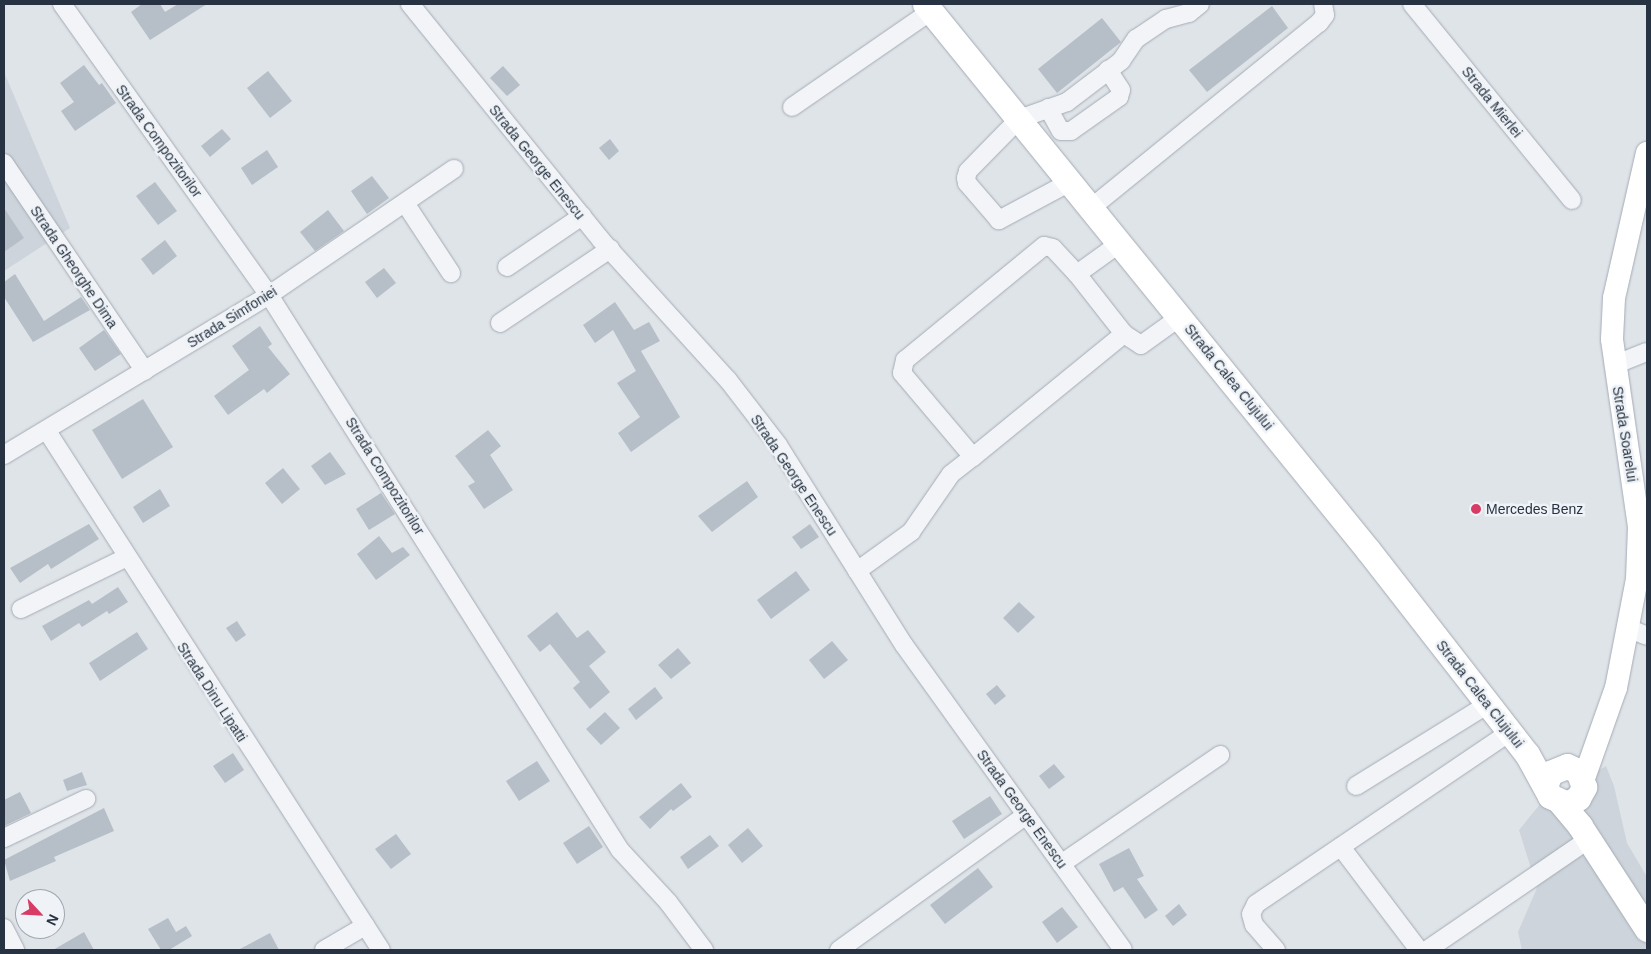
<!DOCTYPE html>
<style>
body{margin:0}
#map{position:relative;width:1651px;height:954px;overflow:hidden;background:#dfe4e9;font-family:Arial,sans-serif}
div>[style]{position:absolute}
.built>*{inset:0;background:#cdd4db}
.building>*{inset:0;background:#b6bec7}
.roads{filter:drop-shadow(0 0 1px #a4abb4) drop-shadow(0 0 1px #a4abb4)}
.minor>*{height:18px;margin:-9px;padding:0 9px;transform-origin:9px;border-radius:9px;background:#f2f4f7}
.major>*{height:22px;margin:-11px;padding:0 11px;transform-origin:11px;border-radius:11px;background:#fff}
.highway>*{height:25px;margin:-12.5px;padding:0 12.5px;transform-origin:12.5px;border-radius:12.5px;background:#fff}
.dots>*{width:14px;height:14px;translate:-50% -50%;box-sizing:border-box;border:2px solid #eff3f7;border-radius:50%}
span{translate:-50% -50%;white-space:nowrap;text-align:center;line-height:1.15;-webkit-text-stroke:5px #eff3f7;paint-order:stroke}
.street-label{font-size:14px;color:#273342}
.poi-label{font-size:14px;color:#273342}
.left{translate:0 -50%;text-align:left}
.frame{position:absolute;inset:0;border:5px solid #273342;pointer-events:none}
.north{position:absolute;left:15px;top:889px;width:50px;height:50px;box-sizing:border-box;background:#eff3f7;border:1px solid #9fa6af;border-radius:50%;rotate:115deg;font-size:14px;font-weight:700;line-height:20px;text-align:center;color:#273342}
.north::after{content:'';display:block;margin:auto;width:18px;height:22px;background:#d83b64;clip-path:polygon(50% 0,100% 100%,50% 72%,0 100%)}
</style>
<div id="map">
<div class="built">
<div style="clip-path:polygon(4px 72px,70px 228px,4px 271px)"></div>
<div style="clip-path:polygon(1606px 766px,1614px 786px,1627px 843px,1647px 877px,1647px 950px,1522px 950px,1518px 932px,1537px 888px,1519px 830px,1541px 803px)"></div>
</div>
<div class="building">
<div style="clip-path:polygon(142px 4px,160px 4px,165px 12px,178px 4px,207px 4px,150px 40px,131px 12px)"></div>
<div style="clip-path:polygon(1272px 6px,1288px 28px,1207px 92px,1189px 70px)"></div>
<div style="clip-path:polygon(1102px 18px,1121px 42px,1057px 93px,1038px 69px)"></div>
<div style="clip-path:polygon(84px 65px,99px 85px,102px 83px,116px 103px,75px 131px,61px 111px,74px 102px,60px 83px)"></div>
<div style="clip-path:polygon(503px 66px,520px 85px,507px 96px,490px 78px)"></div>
<div style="clip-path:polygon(268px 71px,292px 101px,270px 118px,247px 88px)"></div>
<div style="clip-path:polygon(222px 129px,231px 139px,210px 157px,201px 146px)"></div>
<div style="clip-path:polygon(610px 139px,619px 151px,609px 160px,599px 148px)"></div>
<div style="clip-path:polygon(267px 150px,278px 167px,252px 185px,241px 168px)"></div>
<div style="clip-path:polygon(372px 176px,389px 198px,367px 214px,351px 191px)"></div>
<div style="clip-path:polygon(155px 182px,177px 211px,158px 225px,136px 196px)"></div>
<div style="clip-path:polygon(4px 208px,24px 238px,4px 252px)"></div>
<div style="clip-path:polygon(328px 210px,344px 231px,315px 251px,300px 232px)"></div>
<div style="clip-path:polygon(165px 240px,177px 256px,153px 275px,141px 259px)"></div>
<div style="clip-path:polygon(384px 268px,396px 283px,377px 298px,365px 282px)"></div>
<div style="clip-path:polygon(15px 274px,44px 321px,81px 297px,90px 310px,33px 342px,4px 297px,4px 282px)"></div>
<div style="clip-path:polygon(615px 302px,634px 330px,649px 322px,660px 341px,641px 351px,680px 417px,631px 452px,618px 433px,640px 417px,617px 383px,636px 371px,613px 330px,595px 343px,583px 325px)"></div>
<div style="clip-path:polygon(260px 326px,272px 344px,268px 347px,290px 374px,267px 393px,264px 389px,228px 415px,214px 396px,249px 370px,232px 346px)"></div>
<div style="clip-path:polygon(104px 330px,121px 354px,95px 371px,79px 348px)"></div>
<div style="clip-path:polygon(143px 399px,173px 447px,122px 479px,92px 430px)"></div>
<div style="clip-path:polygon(488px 430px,501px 446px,490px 455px,513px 490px,484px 509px,468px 486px,475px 482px,455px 456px)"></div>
<div style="clip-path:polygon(330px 452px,346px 474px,325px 485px,311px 466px)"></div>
<div style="clip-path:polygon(283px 468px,300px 489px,282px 504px,265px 483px)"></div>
<div style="clip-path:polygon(747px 481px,758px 497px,712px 532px,698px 516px)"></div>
<div style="clip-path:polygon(160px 489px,170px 506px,143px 523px,133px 507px)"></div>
<div style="clip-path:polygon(381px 493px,395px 514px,369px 530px,356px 509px)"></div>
<div style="clip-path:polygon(89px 524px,99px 539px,51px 569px,48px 564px,20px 583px,10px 568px)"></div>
<div style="clip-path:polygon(810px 524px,819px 537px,801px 549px,792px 537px)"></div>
<div style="clip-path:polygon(379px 536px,392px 553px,403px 547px,410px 555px,376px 580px,357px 554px)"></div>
<div style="clip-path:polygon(796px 571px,810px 590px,771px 619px,757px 600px)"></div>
<div style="clip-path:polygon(118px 587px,128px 602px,109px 614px,107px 611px,82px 627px,79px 623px,51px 641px,42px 626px,89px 600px,92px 604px)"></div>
<div style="clip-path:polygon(1019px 602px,1035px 617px,1018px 633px,1003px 618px)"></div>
<div style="clip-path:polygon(557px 612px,577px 638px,588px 630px,606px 652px,589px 666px,610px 692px,590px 709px,573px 688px,580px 682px,550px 644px,540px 652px,527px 636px)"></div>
<div style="clip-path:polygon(237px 621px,246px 635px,236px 642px,226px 628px)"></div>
<div style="clip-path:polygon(137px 632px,148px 649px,100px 681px,89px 663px)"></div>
<div style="clip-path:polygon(832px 641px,848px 660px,824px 679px,809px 660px)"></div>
<div style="clip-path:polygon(678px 648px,691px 663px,671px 679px,658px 665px)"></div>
<div style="clip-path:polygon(997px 685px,1006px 696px,995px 705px,986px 694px)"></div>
<div style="clip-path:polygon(655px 687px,663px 698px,636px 720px,628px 709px)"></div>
<div style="clip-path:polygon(605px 712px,620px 728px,601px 745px,586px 729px)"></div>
<div style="clip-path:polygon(233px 753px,244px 770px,225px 783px,213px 766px)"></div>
<div style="clip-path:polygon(537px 761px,550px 781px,519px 801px,506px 781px)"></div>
<div style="clip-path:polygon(1054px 764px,1065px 777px,1049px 789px,1039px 776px)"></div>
<div style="clip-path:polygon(82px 772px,87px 785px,67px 791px,63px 780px)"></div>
<div style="clip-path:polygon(681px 783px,692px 797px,673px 811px,671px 809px,650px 829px,639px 817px)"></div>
<div style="clip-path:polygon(20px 792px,31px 813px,4px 826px,4px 800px)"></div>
<div style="clip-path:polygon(990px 796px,1002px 814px,964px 839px,952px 821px)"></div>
<div style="clip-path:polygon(104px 808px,114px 831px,54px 857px,56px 861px,10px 881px,4px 860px)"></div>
<div style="clip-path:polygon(589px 826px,603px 847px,577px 864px,563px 843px)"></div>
<div style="clip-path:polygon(748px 828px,763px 846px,742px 863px,728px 845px)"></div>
<div style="clip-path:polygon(396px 834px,411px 854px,391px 869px,375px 849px)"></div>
<div style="clip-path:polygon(710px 835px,719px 846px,688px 869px,680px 857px)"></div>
<div style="clip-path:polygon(1129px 848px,1144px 876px,1137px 879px,1158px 910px,1145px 919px,1123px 887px,1114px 892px,1099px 864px)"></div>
<div style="clip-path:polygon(978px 868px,993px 887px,945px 924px,930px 905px)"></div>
<div style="clip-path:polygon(1179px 904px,1187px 915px,1173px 926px,1165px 916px)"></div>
<div style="clip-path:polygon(1062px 907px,1078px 927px,1057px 943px,1042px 922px)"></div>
<div style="clip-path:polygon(168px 918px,176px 932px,186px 926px,192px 936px,169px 950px,161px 950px,148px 929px)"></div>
<div style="clip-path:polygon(84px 932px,94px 950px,53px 950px)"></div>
<div style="clip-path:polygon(270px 933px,279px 950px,238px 950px)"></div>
</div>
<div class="roads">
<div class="minor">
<div style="left:62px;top:4px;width:357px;rotate:54.6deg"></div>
<div style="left:269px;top:295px;width:657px;rotate:57.69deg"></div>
<div style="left:620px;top:850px;width:71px;rotate:47.3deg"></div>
<div style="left:668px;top:902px;width:60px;rotate:53.1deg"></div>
<div style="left:410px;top:4px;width:304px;rotate:51deg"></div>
<div style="left:601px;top:240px;width:189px;rotate:47.8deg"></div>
<div style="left:728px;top:380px;width:82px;rotate:52.4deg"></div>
<div style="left:778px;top:445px;width:236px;rotate:57.8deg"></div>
<div style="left:904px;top:645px;width:375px;rotate:54.3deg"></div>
<div style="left:1412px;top:4px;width:253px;rotate:50.8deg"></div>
<div style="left:792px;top:107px;width:169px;rotate:-34.6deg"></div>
<div style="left:1048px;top:108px;width:26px;rotate:61deg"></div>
<div style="left:1061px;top:131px;width:10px"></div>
<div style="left:1071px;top:131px;width:59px;rotate:-35.3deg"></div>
<div style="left:1119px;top:97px;width:7px;rotate:-74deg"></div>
<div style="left:1121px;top:90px;width:24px;rotate:-123deg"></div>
<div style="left:4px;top:163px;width:251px;rotate:55.9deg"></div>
<div style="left:1070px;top:182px;width:81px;rotate:151.8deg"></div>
<div style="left:999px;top:220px;width:49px;rotate:-130.9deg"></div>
<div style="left:967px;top:183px;width:5px;rotate:-101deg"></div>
<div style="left:966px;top:178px;width:7px;rotate:-74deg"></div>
<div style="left:968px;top:171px;width:73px;rotate:-45.6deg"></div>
<div style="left:1019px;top:119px;width:51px;rotate:-19.5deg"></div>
<div style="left:1067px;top:102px;width:68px;rotate:-37.2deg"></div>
<div style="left:1121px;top:61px;width:27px;rotate:-56deg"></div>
<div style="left:1136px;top:39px;width:36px;rotate:-34deg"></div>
<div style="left:1166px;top:19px;width:24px;rotate:-15deg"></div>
<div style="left:1189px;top:13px;width:14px;rotate:-39deg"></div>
<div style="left:405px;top:203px;width:84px;rotate:56.7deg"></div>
<div style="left:1091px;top:208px;width:294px;rotate:-39.1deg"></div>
<div style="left:1319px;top:23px;width:10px;rotate:-53deg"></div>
<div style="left:1325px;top:15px;width:11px;rotate:-100deg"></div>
<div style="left:1120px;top:243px;width:53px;rotate:144.2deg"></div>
<div style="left:1077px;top:274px;width:76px;rotate:51.9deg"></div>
<div style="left:1124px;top:334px;width:20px;rotate:33deg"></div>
<div style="left:1141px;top:345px;width:48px;rotate:-35.7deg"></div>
<div style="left:507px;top:267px;width:91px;rotate:-34.2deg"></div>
<div style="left:1077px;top:274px;width:35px;rotate:-133deg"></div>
<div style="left:1053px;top:248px;width:9px;rotate:-167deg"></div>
<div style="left:1044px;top:246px;width:180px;rotate:140.6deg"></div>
<div style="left:905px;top:360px;width:13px;rotate:103deg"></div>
<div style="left:902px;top:373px;width:110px;rotate:49.8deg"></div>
<div style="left:973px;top:457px;width:195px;rotate:-39.2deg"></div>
<div style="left:500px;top:323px;width:133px;rotate:-33.9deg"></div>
<div style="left:1614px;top:365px;width:35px;rotate:-22deg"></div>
<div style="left:47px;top:431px;width:617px;rotate:57.24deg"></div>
<div style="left:4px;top:455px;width:310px;rotate:-31.1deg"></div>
<div style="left:269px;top:295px;width:224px;rotate:-34.3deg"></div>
<div style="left:857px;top:571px;width:67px;rotate:-35.8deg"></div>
<div style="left:911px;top:532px;width:70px;rotate:-55.4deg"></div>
<div style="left:951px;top:474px;width:28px;rotate:-38deg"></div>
<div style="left:21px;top:609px;width:116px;rotate:-26.1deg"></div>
<div style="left:1630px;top:629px;width:18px;rotate:22deg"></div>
<div style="left:1356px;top:786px;width:155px;rotate:-31.8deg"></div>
<div style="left:4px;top:838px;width:91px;rotate:-25.4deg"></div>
<div style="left:1341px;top:847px;width:129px;rotate:52.9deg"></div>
<div style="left:1061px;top:864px;width:193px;rotate:-34.4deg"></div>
<div style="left:4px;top:928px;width:25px;rotate:63deg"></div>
<div style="left:324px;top:950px;width:48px;rotate:-30.3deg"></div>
<div style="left:839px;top:950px;width:231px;rotate:-35.8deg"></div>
<div style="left:1276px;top:950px;width:33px;rotate:-131deg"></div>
<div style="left:1254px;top:925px;width:11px;rotate:-105deg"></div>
<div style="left:1251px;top:914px;width:11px;rotate:-63deg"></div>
<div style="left:1256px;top:904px;width:307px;rotate:-34.1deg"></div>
<div style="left:1427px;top:950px;width:196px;rotate:-34.4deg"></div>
</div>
<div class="major">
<div style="left:1583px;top:781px;width:99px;rotate:-70.5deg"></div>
<div style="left:1616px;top:688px;width:111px;rotate:-79.1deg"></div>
<div style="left:1637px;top:579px;width:52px;rotate:-87.8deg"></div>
<div style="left:1639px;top:527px;width:190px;rotate:-98.2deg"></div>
<div style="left:1612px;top:339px;width:41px;rotate:-87.2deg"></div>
<div style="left:1614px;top:298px;width:149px;rotate:-77.2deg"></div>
</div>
<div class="highway">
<div style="left:925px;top:4px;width:703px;rotate:50.95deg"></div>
<div style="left:1368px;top:550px;width:259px;rotate:52.1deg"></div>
<div style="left:1527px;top:754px;width:48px;rotate:61.3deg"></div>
<div style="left:1550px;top:796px;width:19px;rotate:25deg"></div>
<div style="left:1567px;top:804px;width:13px;rotate:-29deg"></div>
<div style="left:1578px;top:798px;width:13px;rotate:-61deg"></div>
<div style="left:1584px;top:787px;width:17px;rotate:-111deg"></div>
<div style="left:1578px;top:771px;width:12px;rotate:-156deg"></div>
<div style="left:1567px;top:766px;width:18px;rotate:158deg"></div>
<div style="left:1550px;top:773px;width:12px;rotate:110deg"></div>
<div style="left:1561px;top:803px;width:30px;rotate:50deg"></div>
<div style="left:1580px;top:826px;width:123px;rotate:57deg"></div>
</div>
</div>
<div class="dots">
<div style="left:1476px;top:509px;background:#d83b64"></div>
</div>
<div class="street-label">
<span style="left:1492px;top:102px;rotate:51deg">Strada Mierlei</span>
<span style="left:159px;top:141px;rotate:54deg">Strada Compozitorilor</span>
<span style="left:537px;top:162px;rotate:51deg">Strada George Enescu</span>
<span style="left:74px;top:267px;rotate:56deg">Strada Gheorghe Dima</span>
<span style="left:232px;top:317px;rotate:-32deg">Strada Simfoniei</span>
<span style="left:1229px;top:377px;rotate:51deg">Strada Calea Clujului</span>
<span style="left:1625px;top:434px;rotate:81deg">Strada Soarelui</span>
<span style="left:794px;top:475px;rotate:56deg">Strada George Enescu</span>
<span style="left:385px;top:476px;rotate:58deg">Strada Compozitorilor</span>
<span style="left:212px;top:692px;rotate:57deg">Strada Dinu Lipatti</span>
<span style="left:1480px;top:694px;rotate:52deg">Strada Calea Clujului</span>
<span style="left:1022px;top:809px;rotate:54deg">Strada George Enescu</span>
</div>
<div class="poi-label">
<span class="left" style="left:1486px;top:509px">Mercedes Benz</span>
</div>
<div class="frame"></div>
<div class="north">N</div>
</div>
